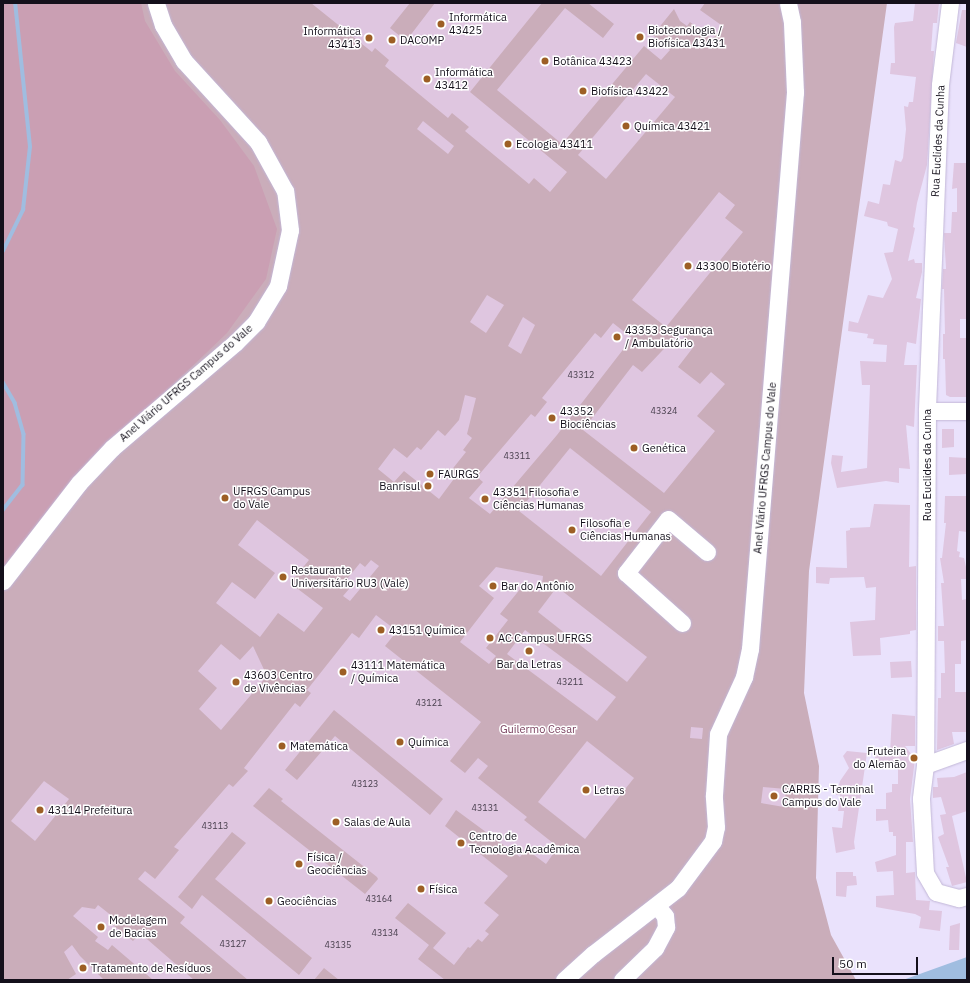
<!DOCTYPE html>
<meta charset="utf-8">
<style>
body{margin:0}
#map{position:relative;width:970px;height:983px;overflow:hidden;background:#eae2fc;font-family:"IBM Plex Sans",sans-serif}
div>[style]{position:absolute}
.green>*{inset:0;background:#caadba}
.forest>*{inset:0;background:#ca9fb3}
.water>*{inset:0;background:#a0bde0}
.stream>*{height:3.5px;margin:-1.75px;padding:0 1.75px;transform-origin:1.75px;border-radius:1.75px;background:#a0bde0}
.building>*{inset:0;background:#dfc6e0}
.roads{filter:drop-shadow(0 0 1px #c2b7d7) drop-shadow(0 0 1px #c2b7d7)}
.minor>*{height:17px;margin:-8.5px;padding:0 8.5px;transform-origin:8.5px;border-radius:8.5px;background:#fff}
.dots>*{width:11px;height:11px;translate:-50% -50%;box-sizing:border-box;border:2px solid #fff;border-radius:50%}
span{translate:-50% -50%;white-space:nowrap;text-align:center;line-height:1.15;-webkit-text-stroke:3px #fff;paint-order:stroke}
.number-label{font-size:9px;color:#473e4c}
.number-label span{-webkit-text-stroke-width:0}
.poi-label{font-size:11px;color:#14101b}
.left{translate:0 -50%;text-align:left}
.right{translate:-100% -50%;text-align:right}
.street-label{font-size:11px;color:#14101b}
.park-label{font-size:11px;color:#7a415f}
.frame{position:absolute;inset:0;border:4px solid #14101b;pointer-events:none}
.scale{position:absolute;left:832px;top:957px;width:86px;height:18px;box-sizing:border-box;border:2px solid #14101b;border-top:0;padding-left:5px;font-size:12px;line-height:14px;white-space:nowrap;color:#14101b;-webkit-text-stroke:3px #fff;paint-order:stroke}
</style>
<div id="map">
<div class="green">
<div style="clip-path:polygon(3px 3px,887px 3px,809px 571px,804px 693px,819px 766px,816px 878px,831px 935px,856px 980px,3px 980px)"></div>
</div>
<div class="forest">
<div style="clip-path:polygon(3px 3px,141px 3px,145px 21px,175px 71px,220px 120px,254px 166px,277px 229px,266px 279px,227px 333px,97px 457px,3px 568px)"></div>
</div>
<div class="water">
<div style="clip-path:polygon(967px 957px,967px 980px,903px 980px)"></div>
</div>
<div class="stream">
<div style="left:3px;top:251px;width:46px;rotate:-64deg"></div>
<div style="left:23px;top:210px;width:63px;rotate:-83.7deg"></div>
<div style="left:30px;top:147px;width:145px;rotate:-95.9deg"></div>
<div style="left:3px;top:382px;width:24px;rotate:60deg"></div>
<div style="left:15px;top:403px;width:32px;rotate:74deg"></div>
<div style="left:24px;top:434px;width:51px;rotate:91.1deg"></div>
<div style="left:23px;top:485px;width:33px;rotate:128deg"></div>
</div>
<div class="building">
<div style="clip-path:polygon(311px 3px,410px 3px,390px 28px,406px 41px,435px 3px,542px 3px,470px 92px,567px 172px,550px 192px,534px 178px,529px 184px,465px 131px,469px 127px,452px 113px,448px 118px,385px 66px,389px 60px,375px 48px,372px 52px)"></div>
<div style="clip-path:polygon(588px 3px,705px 3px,700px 10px,724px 27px,712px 39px,690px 22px,687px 26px,680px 21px,674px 9px,653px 35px,670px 50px,661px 60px,644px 46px,562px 144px,497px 90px,565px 8px,603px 38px,614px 24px)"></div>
<div style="clip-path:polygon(915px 3px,939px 3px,937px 23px,933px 23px,931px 51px,934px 51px,927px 165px,917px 203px,913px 227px,915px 228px,908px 261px,914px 259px,915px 263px,922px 263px,922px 272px,916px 298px,921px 299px,916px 344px,907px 342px,904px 365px,917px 365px,914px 427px,906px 425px,910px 469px,899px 468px,899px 483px,886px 481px,837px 488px,831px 463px,832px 455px,843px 456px,841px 472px,867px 468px,870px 385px,862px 385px,860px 361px,886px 362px,887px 345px,873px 344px,874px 339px,867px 338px,868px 334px,848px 331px,849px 321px,858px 323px,868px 295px,883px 298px,892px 279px,884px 253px,893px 252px,898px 229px,888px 226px,887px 222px,864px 216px,868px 201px,879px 204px,883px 184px,890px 185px,895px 160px,901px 162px,903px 158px,906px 129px,904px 106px,908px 107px,909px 102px,913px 102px,916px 77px,890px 74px,891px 63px,895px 63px,894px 27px,895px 23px,913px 21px)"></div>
<div style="clip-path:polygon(962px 10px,967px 10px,967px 47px,956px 43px)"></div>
<div style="clip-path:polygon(646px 74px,675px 97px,606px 179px,578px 155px)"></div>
<div style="clip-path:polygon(423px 121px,454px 146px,448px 154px,417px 129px)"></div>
<div style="clip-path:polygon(954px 163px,967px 163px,967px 319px,960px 319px,960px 338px,967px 338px,967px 397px,950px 397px,946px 395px,945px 359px,943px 359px,943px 334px,945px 334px,944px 289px,942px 289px,943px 269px,946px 269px,944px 233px,951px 233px,952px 212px,957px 212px,957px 188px,952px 189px)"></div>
<div style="clip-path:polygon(719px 192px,735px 205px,725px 218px,743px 232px,666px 327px,632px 300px)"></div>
<div style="clip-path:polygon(487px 295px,504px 305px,486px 333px,470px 322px)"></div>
<div style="clip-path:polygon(523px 317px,535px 325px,521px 354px,508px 346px)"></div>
<div style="clip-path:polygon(613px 323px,632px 338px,557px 435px,490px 514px,469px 498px,483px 482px,477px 477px,531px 414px,535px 417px,547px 402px,542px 398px,595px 333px,601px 338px)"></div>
<div style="clip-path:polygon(679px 333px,695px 345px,678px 367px,700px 384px,711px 372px,725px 384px,697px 416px,715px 431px,664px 493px,583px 430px,633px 365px,642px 372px)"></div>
<div style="clip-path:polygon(465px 395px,476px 398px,467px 434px,472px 438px,463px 450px,466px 452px,450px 472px,456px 476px,439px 499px,404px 471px,394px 482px,378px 469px,394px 448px,407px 458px,417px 447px,421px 450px,438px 430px,445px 436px,459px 420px)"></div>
<div style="clip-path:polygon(942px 429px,954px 429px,954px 447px,942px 448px)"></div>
<div style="clip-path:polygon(570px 448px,651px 512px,601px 576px,519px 511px)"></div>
<div style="clip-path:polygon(949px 457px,967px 458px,967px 474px,949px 475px)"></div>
<div style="clip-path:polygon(945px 496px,967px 496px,967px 532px,959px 531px,957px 551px,960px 552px,959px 557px,964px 558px,966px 567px,967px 579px,961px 579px,962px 600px,967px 599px,967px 640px,961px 641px,961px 664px,955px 664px,955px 692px,967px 692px,967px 732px,952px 732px,954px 744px,937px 750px,938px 698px,941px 698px,941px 673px,945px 673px,944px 641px,938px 641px,938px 626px,944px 626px,941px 583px,944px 583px,940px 558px,942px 558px,946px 523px,944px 523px)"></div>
<div style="clip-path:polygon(874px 504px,910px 505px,909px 567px,916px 566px,916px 630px,910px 631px,910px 634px,880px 638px,881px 655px,853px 656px,850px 622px,875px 620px,876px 587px,866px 588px,864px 577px,830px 578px,829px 584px,816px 583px,816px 567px,847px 568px,846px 531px,850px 530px,850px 528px,870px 527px)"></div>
<div style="clip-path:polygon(257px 520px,309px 560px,290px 583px,323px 608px,304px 632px,278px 613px,260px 637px,216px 603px,232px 582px,255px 599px,275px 573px,238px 545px)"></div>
<div style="clip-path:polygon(371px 560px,379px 566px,350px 601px,343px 596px,349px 589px,343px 584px,360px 563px,365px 567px)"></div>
<div style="clip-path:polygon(496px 567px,543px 576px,541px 592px,521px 588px,500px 614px,508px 620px,486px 648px,496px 656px,489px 664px,460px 642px,494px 598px,479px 586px)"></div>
<div style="clip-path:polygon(557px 587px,647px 657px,627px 682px,538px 612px)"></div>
<div style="clip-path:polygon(evenodd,376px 615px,397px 631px,385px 646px,481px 722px,450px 761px,465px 773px,478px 758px,488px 766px,478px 778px,527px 817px,524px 820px,558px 847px,546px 864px,526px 849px,520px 857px,456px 810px,445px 826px,508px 876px,484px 903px,499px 915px,485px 931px,489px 934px,482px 942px,478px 939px,470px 948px,468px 947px,454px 965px,433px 948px,446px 933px,408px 903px,395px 918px,429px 945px,418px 959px,445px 980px,339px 980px,324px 968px,314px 980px,248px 980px,180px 923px,185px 917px,138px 879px,145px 871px,155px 879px,179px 850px,174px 847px,229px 784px,233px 787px,248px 771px,244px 768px,295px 703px,300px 707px,311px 693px,307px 690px,352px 633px,359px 638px,376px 615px,334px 710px,443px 799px,430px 815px,335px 736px,297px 780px,285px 770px,334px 710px,376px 615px,269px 788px,283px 799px,281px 801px,377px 877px,378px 879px,365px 894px,253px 806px,269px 788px,376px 615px,232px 832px,246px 843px,215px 879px,312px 958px,299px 975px,202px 895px,192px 909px,178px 897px,232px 832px)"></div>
<div style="clip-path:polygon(525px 630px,616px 697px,597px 721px,507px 654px)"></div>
<div style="clip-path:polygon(221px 644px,240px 660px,253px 646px,267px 676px,221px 730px,199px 709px,217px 688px,198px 671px)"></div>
<div style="clip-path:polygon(911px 661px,912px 677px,891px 678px,890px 662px)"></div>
<div style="clip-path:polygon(892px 714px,915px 716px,915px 746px,905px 746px,915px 759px,910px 799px,913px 842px,906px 842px,906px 873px,915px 872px,916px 900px,930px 901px,929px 910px,942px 911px,940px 931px,919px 928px,921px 917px,915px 914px,876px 907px,876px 896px,894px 895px,893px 871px,877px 872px,875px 862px,896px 855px,896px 836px,893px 836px,893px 832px,889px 832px,888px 820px,876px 821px,876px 809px,886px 809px,886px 793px,892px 792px,892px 784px,898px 784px,898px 767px,875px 765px,875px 753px,890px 754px)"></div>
<div style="clip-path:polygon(691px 727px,703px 728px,702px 739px,690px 738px)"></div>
<div style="clip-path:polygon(587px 741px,634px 778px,585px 839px,538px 802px)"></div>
<div style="clip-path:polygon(847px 751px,867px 753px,854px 842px,855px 849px,836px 853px,832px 827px,842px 828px,844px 811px,838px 811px,840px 795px,836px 795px,840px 781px,849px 768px,843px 756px)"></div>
<div style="clip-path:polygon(967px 772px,967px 811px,952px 816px,967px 882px,952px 886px,946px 867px,949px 867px,938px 837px,944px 834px,940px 815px,946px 814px,941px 797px,933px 798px,933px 787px,938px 787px,937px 778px,954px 777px)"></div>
<div style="clip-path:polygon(44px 781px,69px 799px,35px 841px,11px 821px)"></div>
<div style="clip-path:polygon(763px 787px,786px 789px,784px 807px,761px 803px)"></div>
<div style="clip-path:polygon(836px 872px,853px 872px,853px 876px,856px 876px,857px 885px,847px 886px,846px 897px,836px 896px)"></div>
<div style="clip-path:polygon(98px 905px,112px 916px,108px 921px,133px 941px,140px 933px,194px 980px,153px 980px,112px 945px,108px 950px,95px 941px,98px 937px,73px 916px,82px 907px,95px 909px)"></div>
<div style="clip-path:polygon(960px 923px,959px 950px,949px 950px,950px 926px)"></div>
<div style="clip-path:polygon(72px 945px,80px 956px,104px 980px,67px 980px,76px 974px,64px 952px)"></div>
</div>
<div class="roads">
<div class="minor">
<div style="left:950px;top:3px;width:83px;rotate:97deg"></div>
<div style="left:940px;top:85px;width:326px;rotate:92.3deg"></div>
<div style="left:927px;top:411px;width:354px;rotate:90.3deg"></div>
<div style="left:925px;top:765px;width:34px;rotate:97deg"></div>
<div style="left:921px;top:799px;width:74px;rotate:86.9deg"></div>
<div style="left:925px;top:873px;width:22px;rotate:60deg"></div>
<div style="left:936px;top:892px;width:24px;rotate:15deg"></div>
<div style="left:959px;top:898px;width:8px;rotate:-14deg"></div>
<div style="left:927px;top:411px;width:40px"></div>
<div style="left:3px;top:581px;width:124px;rotate:-52.2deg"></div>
<div style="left:79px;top:483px;width:48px;rotate:-46.7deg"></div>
<div style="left:112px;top:448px;width:162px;rotate:-40.5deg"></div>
<div style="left:235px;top:343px;width:30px;rotate:-45deg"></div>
<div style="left:256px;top:322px;width:42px;rotate:-58.6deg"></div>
<div style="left:278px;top:286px;width:57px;rotate:-77.9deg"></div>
<div style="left:290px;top:230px;width:39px;rotate:-97deg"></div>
<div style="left:285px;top:191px;width:56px;rotate:-118.9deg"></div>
<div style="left:258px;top:142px;width:110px;rotate:-132.4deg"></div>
<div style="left:184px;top:61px;width:42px;rotate:-120.3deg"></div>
<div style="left:163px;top:25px;width:23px;rotate:-108deg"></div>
<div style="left:682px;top:623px;width:75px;rotate:-138.2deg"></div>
<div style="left:626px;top:573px;width:68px;rotate:-52.1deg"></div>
<div style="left:668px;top:519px;width:51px;rotate:40.2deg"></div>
<div style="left:925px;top:765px;width:45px;rotate:-19.7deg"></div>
<div style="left:564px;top:980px;width:39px;rotate:-42deg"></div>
<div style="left:593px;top:954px;width:108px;rotate:-37.8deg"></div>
<div style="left:678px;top:888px;width:59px;rotate:-53.3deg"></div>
<div style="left:713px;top:841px;width:14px;rotate:-78deg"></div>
<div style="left:716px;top:827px;width:32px;rotate:-94deg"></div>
<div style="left:714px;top:795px;width:61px;rotate:-86.2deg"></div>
<div style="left:718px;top:734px;width:63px;rotate:-65.5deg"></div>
<div style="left:744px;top:677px;width:29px;rotate:-78deg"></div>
<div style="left:750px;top:649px;width:559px;rotate:-85.38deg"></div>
<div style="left:795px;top:92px;width:70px;rotate:-92.5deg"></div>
<div style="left:792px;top:22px;width:19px;rotate:-102deg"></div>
<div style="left:622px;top:980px;width:46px;rotate:-44.1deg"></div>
<div style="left:655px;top:948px;width:24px;rotate:-62deg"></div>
<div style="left:666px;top:927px;width:11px;rotate:-95deg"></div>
<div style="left:665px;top:916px;width:13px;rotate:-129deg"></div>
</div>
</div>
<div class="dots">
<div style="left:441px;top:24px;background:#9d5f25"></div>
<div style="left:640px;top:37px;background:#9d5f25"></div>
<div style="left:369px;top:38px;background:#9d5f25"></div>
<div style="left:392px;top:40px;background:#9d5f25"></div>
<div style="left:545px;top:61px;background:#9d5f25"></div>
<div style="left:427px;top:79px;background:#9d5f25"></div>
<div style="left:583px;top:91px;background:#9d5f25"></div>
<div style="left:626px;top:126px;background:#9d5f25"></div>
<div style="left:508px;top:144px;background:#9d5f25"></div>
<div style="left:688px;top:266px;background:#9d5f25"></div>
<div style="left:617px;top:337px;background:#9d5f25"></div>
<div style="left:552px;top:418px;background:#9d5f25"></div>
<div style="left:634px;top:448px;background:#9d5f25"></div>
<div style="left:430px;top:474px;background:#9d5f25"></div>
<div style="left:428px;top:486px;background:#9d5f25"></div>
<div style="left:225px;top:498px;background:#9d5f25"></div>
<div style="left:485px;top:499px;background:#9d5f25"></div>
<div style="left:572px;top:530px;background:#9d5f25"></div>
<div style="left:283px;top:577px;background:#9d5f25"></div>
<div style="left:493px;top:586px;background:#9d5f25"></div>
<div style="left:381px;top:630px;background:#9d5f25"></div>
<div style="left:490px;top:638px;background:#9d5f25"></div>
<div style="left:529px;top:651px;background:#9d5f25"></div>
<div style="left:343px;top:672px;background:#9d5f25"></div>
<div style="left:236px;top:682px;background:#9d5f25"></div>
<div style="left:400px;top:742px;background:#9d5f25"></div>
<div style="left:282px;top:746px;background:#9d5f25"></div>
<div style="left:914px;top:758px;background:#9d5f25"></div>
<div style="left:586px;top:790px;background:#9d5f25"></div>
<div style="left:774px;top:796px;background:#9d5f25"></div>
<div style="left:40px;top:810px;background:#9d5f25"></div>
<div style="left:336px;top:822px;background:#9d5f25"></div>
<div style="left:461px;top:843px;background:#9d5f25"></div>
<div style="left:299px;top:864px;background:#9d5f25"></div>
<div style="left:421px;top:889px;background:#9d5f25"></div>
<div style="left:269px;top:901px;background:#9d5f25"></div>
<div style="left:101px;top:927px;background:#9d5f25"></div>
<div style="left:83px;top:968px;background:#9d5f25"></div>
</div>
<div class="number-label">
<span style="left:581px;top:375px">43312</span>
<span style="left:664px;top:411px">43324</span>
<span style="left:517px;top:456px">43311</span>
<span style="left:570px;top:682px">43211</span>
<span style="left:429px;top:703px">43121</span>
<span style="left:365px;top:784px">43123</span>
<span style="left:485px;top:808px">43131</span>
<span style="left:215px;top:826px">43113</span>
<span style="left:379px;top:899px">43164</span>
<span style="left:385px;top:933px">43134</span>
<span style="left:233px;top:944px">43127</span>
<span style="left:338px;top:945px">43135</span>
</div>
<div class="poi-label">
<span class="left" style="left:449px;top:24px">Informática<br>43425</span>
<span class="left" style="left:648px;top:37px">Biotecnologia /<br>Biofísica 43431</span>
<span class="right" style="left:361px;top:38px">Informática<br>43413</span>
<span class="left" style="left:400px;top:40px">DACOMP</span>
<span class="left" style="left:553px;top:61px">Botânica 43423</span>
<span class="left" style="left:435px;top:79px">Informática<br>43412</span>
<span class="left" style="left:591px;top:91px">Biofísica 43422</span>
<span class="left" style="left:634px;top:126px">Química 43421</span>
<span class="left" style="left:516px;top:144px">Ecologia 43411</span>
<span class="left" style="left:696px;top:266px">43300 Biotério</span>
<span class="left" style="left:625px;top:337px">43353 Segurança<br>/ Ambulatório</span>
<span class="left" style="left:560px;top:418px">43352<br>Biociências</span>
<span class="left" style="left:642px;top:448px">Genética</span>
<span class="left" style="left:438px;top:474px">FAURGS</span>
<span class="right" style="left:420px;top:486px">Banrisul</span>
<span class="left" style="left:233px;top:498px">UFRGS Campus<br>do Vale</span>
<span class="left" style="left:493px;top:499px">43351 Filosofia e<br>Ciências Humanas</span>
<span class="left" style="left:580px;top:530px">Filosofia e<br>Ciências Humanas</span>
<span class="left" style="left:291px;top:577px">Restaurante<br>Universitário RU3 (Vale)</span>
<span class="left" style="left:501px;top:586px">Bar do Antônio</span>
<span class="left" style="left:389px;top:630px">43151 Química</span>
<span class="left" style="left:498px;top:638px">AC Campus UFRGS</span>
<span style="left:529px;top:664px">Bar da Letras</span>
<span class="left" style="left:351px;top:672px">43111 Matemática<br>/ Química</span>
<span class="left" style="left:244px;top:682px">43603 Centro<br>de Vivências</span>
<span class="left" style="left:408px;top:742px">Química</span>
<span class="left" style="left:290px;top:746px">Matemática</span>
<span class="right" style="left:906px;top:758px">Fruteira<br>do Alemão</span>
<span class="left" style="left:594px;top:790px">Letras</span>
<span class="left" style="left:782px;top:796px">CARRIS - Terminal<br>Campus do Vale</span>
<span class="left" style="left:48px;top:810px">43114 Prefeitura</span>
<span class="left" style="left:344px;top:822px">Salas de Aula</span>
<span class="left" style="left:469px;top:843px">Centro de<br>Tecnologia Acadêmica</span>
<span class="left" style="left:307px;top:864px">Física /<br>Geociências</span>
<span class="left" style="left:429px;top:889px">Física</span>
<span class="left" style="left:277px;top:901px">Geociências</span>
<span class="left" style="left:109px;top:927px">Modelagem<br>de Bacias</span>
<span class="left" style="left:91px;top:968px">Tratamento de Resíduos</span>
</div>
<div class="street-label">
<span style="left:938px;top:141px;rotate:-87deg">Rua Euclides da Cunha</span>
<span style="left:186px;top:383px;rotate:-41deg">Anel Viário UFRGS Campus do Vale</span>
<span style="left:927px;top:465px;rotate:-90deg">Rua Euclides da Cunha</span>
<span style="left:765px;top:468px;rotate:-85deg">Anel Viário UFRGS Campus do Vale</span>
</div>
<div class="park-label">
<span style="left:538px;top:729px">Guilermo Cesar</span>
</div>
<div class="frame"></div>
<div class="scale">50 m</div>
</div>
